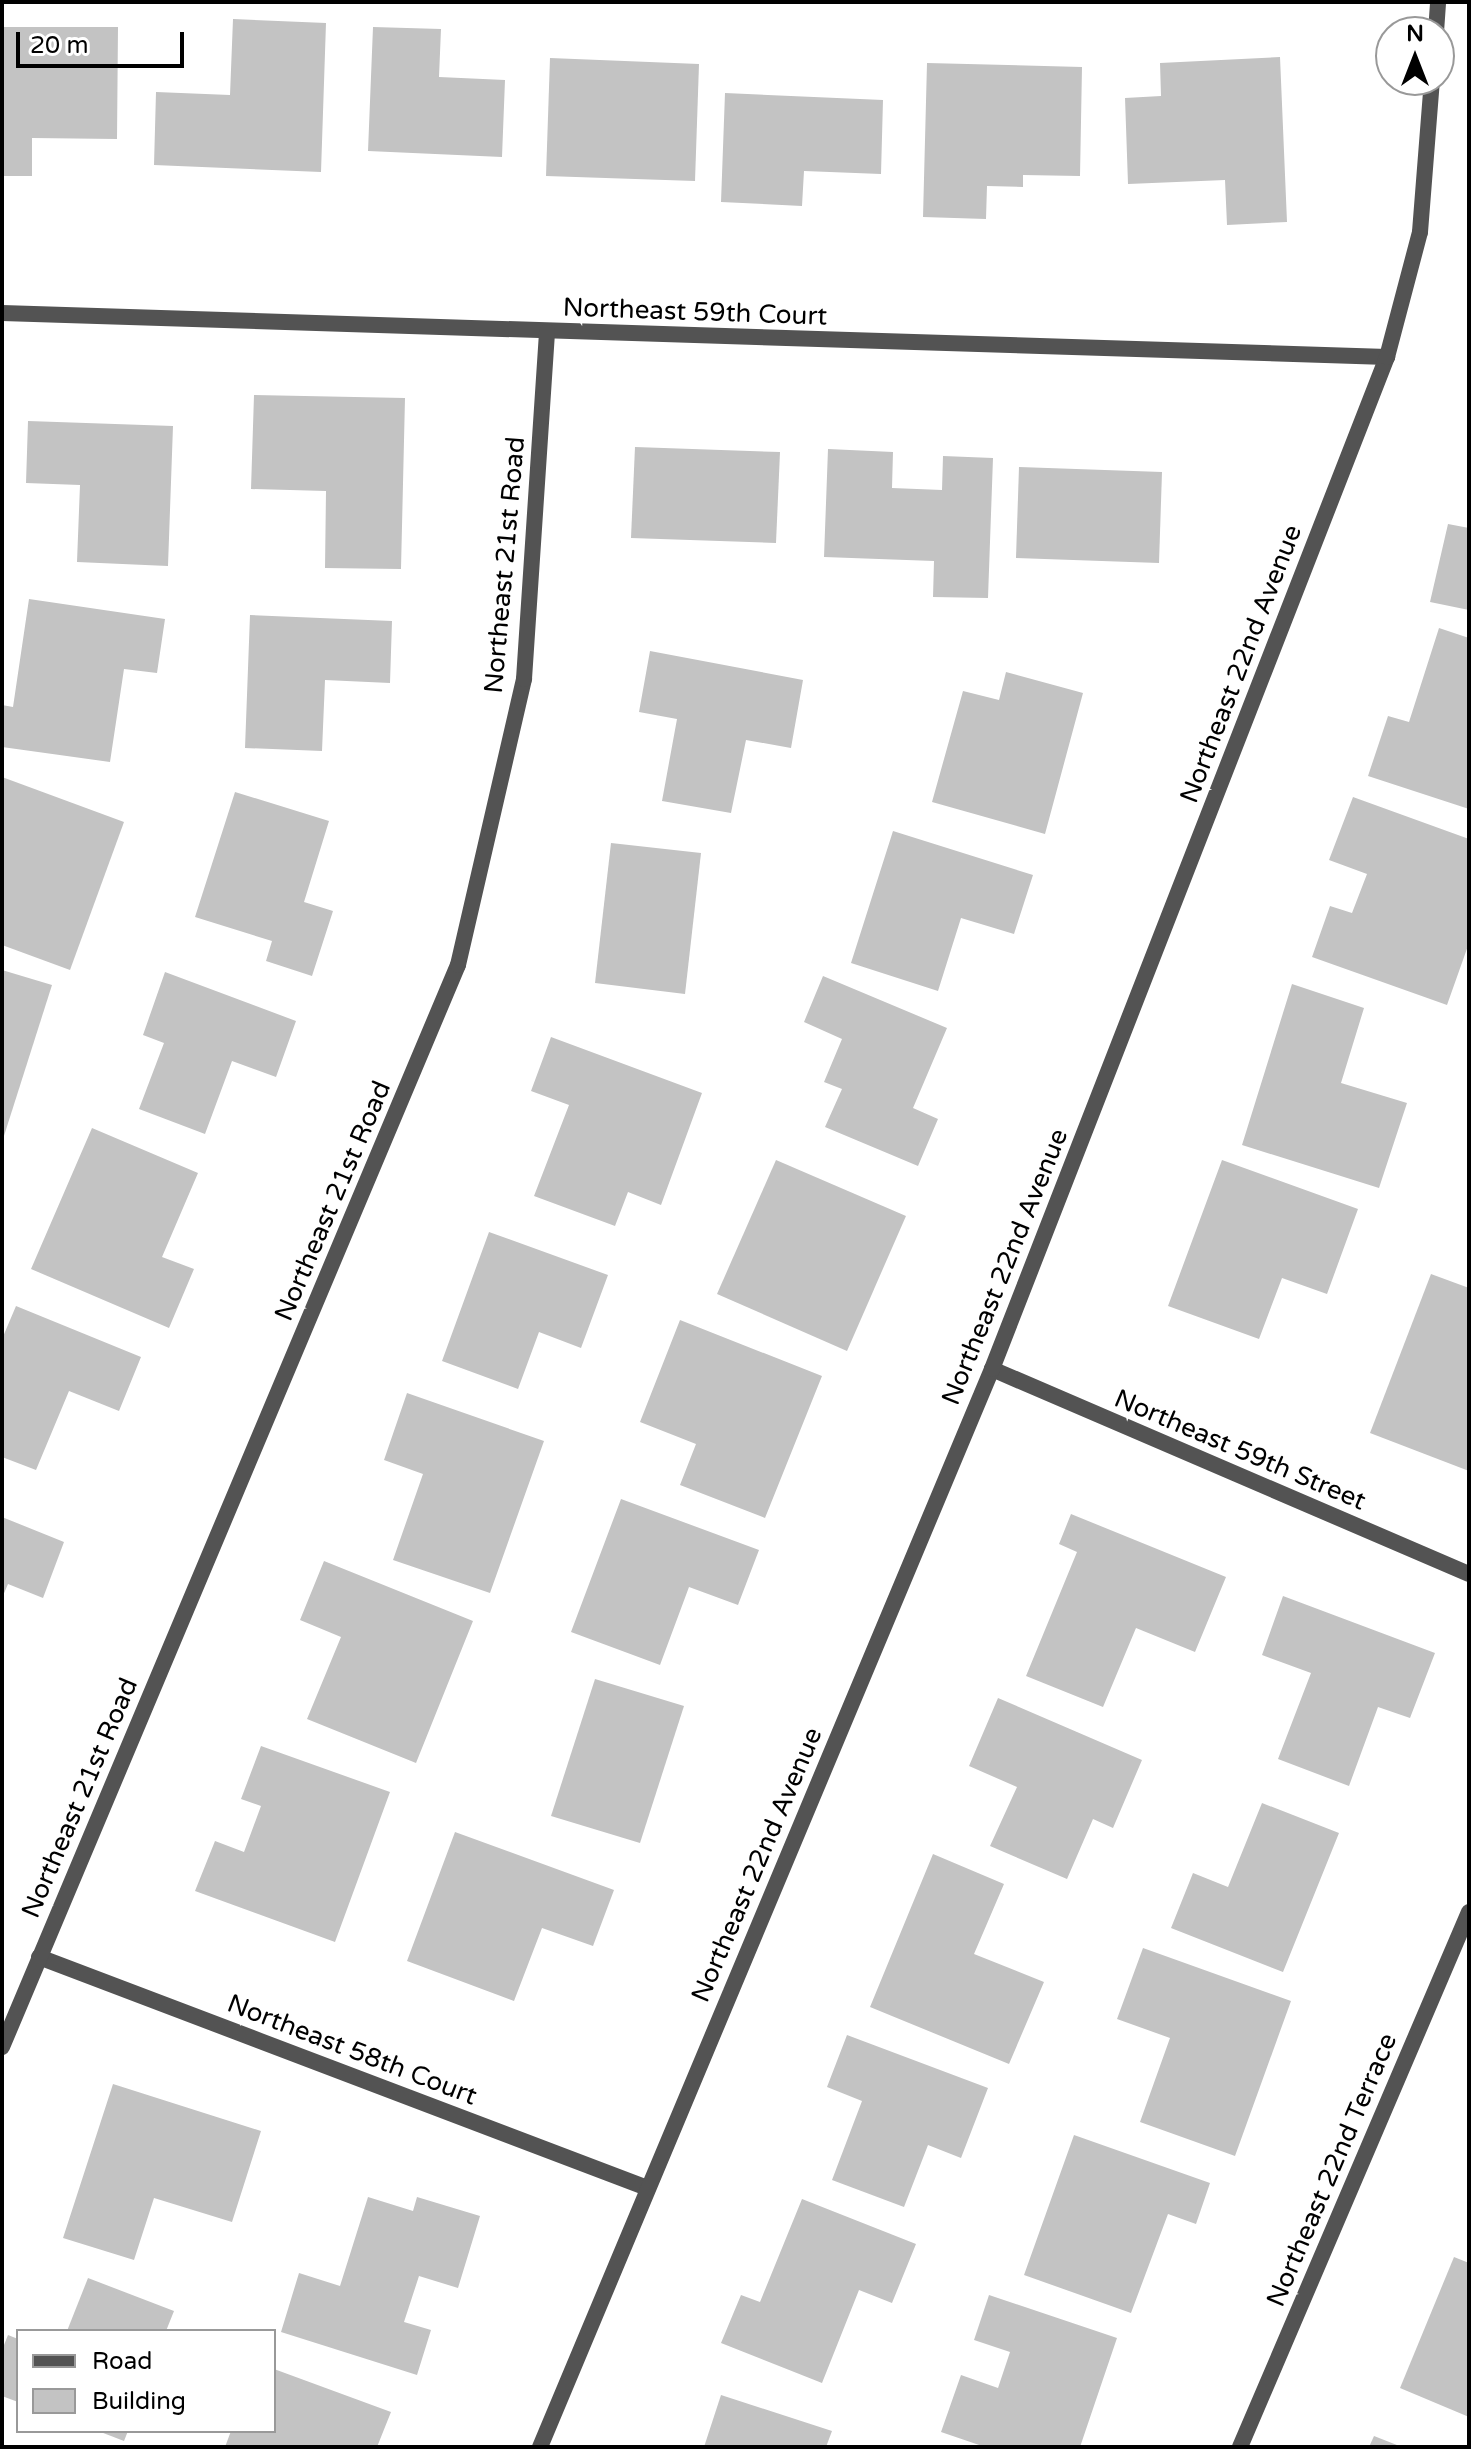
<!DOCTYPE html>
<html>
<head>
<meta charset="utf-8">
<style>
	body { margin:0 }
	#map { position:relative; width:1471px; height:2449px; overflow:hidden; background:#fff; font-family:"Varela Round",sans-serif }
	div>[style] { position:absolute }
	[style*='--x'] { left:calc(var(--x)*1px); top:calc(var(--y)*1px); width:calc(var(--w)*1px); rotate:calc(var(--a)*1deg) }
	.building>* { inset:0; background:#c3c3c3 }
	.street>* { height:16px; margin:-8px; padding:0 8px; transform-origin:8px; border-radius:8px; background:#535353 }
	span { translate:-50% -50%; white-space:nowrap; text-align:center; line-height:1.15; -webkit-text-stroke:8px #fff; paint-order:stroke }
	.street-label { font-size:26px; color:#000 }
	.frame { position:absolute; inset:0; border:4px solid #000; pointer-events:none }
	.legend { position:absolute; left:16px; top:2329px; width:260px; height:104px; box-sizing:border-box; background:#fff; border:2px solid #999; margin:0; padding:10px 14px; list-style:none; font-size:24px; color:#000 }
	.legend li { display:flex; align-items:center; gap:16px; height:40px }
	.legend b { width:40px; border:2px solid #999 }
	.north { position:absolute; left:1375px; top:16px; width:80px; height:80px; box-sizing:border-box; background:#fff; border:2px solid #999; border-radius:50%; rotate:0deg; font-size:22px; font-weight:700; line-height:32px; text-align:center; color:#000 }
	.north::after { content:''; display:block; margin:auto; width:28px; height:36px; background:#000; clip-path:polygon(50% 0,100% 100%,50% 72%,0 100%) }
	.scale { position:absolute; left:16px; top:32px; width:168px; height:36px; box-sizing:border-box; border:4px solid #000; border-top:0; padding-left:10px; font-size:24px; line-height:28px; white-space:nowrap; color:#000; -webkit-text-stroke:6px #fff; paint-order:stroke }
</style>
</head>
<body>
<div id="map">
	<div class="building">
		<div style="clip-path:polygon(233px 19px,326px 23px,321px 172px,154px 165px,156px 92px,230px 95px)"></div>
		<div style="clip-path:polygon(2px 27px,118px 27px,117px 139px,32px 138px,32px 176px,2px 176px)"></div>
		<div style="clip-path:polygon(373px 27px,441px 29px,439px 77px,505px 80px,502px 157px,368px 151px)"></div>
		<div style="clip-path:polygon(1280px 57px,1287px 222px,1227px 225px,1225px 180px,1128px 184px,1125px 98px,1161px 96px,1160px 63px)"></div>
		<div style="clip-path:polygon(550px 58px,699px 64px,695px 181px,546px 176px)"></div>
		<div style="clip-path:polygon(927px 63px,1082px 67px,1080px 176px,1023px 175px,1023px 187px,987px 186px,986px 219px,923px 217px)"></div>
		<div style="clip-path:polygon(725px 93px,883px 100px,881px 174px,804px 171px,802px 206px,721px 202px)"></div>
		<div style="clip-path:polygon(254px 395px,405px 398px,401px 569px,325px 568px,326px 491px,251px 489px)"></div>
		<div style="clip-path:polygon(28px 421px,173px 426px,168px 566px,77px 562px,80px 485px,26px 483px)"></div>
		<div style="clip-path:polygon(635px 447px,780px 452px,776px 543px,631px 538px)"></div>
		<div style="clip-path:polygon(828px 449px,893px 452px,892px 488px,942px 490px,943px 456px,993px 458px,988px 598px,933px 597px,934px 561px,824px 557px)"></div>
		<div style="clip-path:polygon(1019px 467px,1162px 472px,1159px 563px,1016px 558px)"></div>
		<div style="clip-path:polygon(1448px 524px,1469px 528px,1469px 610px,1430px 602px)"></div>
		<div style="clip-path:polygon(29px 599px,165px 619px,157px 673px,124px 669px,110px 762px,2px 747px,2px 705px,13px 707px)"></div>
		<div style="clip-path:polygon(250px 615px,392px 621px,390px 683px,325px 680px,322px 751px,245px 748px)"></div>
		<div style="clip-path:polygon(1439px 628px,1469px 638px,1469px 809px,1368px 776px,1388px 716px,1409px 722px)"></div>
		<div style="clip-path:polygon(650px 651px,803px 680px,791px 748px,746px 740px,731px 813px,662px 801px,677px 719px,639px 712px)"></div>
		<div style="clip-path:polygon(1006px 672px,1083px 693px,1045px 834px,932px 802px,963px 691px,999px 700px)"></div>
		<div style="clip-path:polygon(2px 777px,124px 822px,70px 970px,2px 945px)"></div>
		<div style="clip-path:polygon(235px 792px,329px 821px,304px 902px,333px 911px,312px 976px,266px 961px,272px 941px,195px 917px)"></div>
		<div style="clip-path:polygon(1353px 797px,1469px 839px,1469px 943px,1447px 1005px,1312px 957px,1330px 906px,1352px 913px,1367px 874px,1329px 860px)"></div>
		<div style="clip-path:polygon(893px 831px,1033px 875px,1014px 934px,961px 918px,938px 991px,851px 963px)"></div>
		<div style="clip-path:polygon(611px 843px,701px 853px,685px 994px,595px 983px)"></div>
		<div style="clip-path:polygon(2px 970px,52px 985px,3px 1139px,2px 1139px)"></div>
		<div style="clip-path:polygon(165px 972px,296px 1021px,276px 1077px,232px 1061px,205px 1134px,139px 1109px,164px 1043px,143px 1035px)"></div>
		<div style="clip-path:polygon(823px 976px,947px 1028px,913px 1108px,938px 1119px,918px 1166px,825px 1127px,842px 1089px,824px 1082px,842px 1039px,804px 1022px)"></div>
		<div style="clip-path:polygon(1292px 984px,1364px 1008px,1341px 1083px,1407px 1103px,1379px 1188px,1242px 1145px)"></div>
		<div style="clip-path:polygon(551px 1037px,702px 1093px,661px 1205px,628px 1192px,615px 1226px,534px 1196px,569px 1105px,531px 1091px)"></div>
		<div style="clip-path:polygon(92px 1128px,198px 1173px,162px 1257px,194px 1269px,169px 1328px,31px 1269px)"></div>
		<div style="clip-path:polygon(776px 1160px,906px 1216px,847px 1351px,717px 1294px)"></div>
		<div style="clip-path:polygon(1222px 1160px,1358px 1209px,1327px 1294px,1282px 1278px,1259px 1339px,1168px 1306px)"></div>
		<div style="clip-path:polygon(489px 1232px,608px 1275px,581px 1348px,539px 1332px,518px 1389px,442px 1361px)"></div>
		<div style="clip-path:polygon(1431px 1274px,1469px 1288px,1469px 1471px,1370px 1433px)"></div>
		<div style="clip-path:polygon(16px 1306px,141px 1357px,119px 1411px,69px 1391px,36px 1470px,2px 1457px,2px 1339px)"></div>
		<div style="clip-path:polygon(680px 1320px,822px 1376px,765px 1518px,680px 1485px,696px 1444px,640px 1422px)"></div>
		<div style="clip-path:polygon(407px 1393px,544px 1441px,490px 1593px,393px 1560px,423px 1474px,384px 1460px)"></div>
		<div style="clip-path:polygon(621px 1499px,759px 1550px,738px 1605px,689px 1587px,660px 1665px,571px 1632px)"></div>
		<div style="clip-path:polygon(1071px 1514px,1226px 1577px,1195px 1652px,1136px 1628px,1103px 1707px,1026px 1676px,1077px 1552px,1059px 1544px)"></div>
		<div style="clip-path:polygon(2px 1517px,64px 1542px,43px 1598px,8px 1584px,2px 1598px)"></div>
		<div style="clip-path:polygon(324px 1561px,473px 1621px,416px 1763px,307px 1719px,341px 1637px,300px 1620px)"></div>
		<div style="clip-path:polygon(1283px 1596px,1435px 1653px,1410px 1718px,1378px 1707px,1349px 1786px,1278px 1759px,1311px 1673px,1262px 1655px)"></div>
		<div style="clip-path:polygon(595px 1679px,684px 1706px,640px 1843px,551px 1816px)"></div>
		<div style="clip-path:polygon(998px 1698px,1142px 1760px,1113px 1828px,1093px 1819px,1067px 1879px,990px 1846px,1017px 1787px,969px 1766px)"></div>
		<div style="clip-path:polygon(261px 1746px,390px 1792px,335px 1942px,195px 1891px,215px 1841px,244px 1852px,261px 1806px,241px 1799px)"></div>
		<div style="clip-path:polygon(1262px 1803px,1339px 1833px,1283px 1972px,1171px 1928px,1193px 1873px,1228px 1887px)"></div>
		<div style="clip-path:polygon(455px 1832px,614px 1890px,593px 1946px,542px 1928px,514px 2001px,407px 1961px)"></div>
		<div style="clip-path:polygon(933px 1854px,1004px 1884px,974px 1954px,1044px 1982px,1009px 2064px,870px 2007px)"></div>
		<div style="clip-path:polygon(1143px 1948px,1291px 2001px,1235px 2156px,1140px 2122px,1170px 2038px,1117px 2019px)"></div>
		<div style="clip-path:polygon(847px 2035px,988px 2088px,961px 2158px,928px 2145px,904px 2207px,832px 2180px,862px 2101px,827px 2087px)"></div>
		<div style="clip-path:polygon(113px 2084px,261px 2131px,232px 2222px,154px 2198px,134px 2260px,63px 2238px)"></div>
		<div style="clip-path:polygon(1074px 2135px,1210px 2183px,1196px 2224px,1168px 2214px,1131px 2313px,1024px 2275px)"></div>
		<div style="clip-path:polygon(368px 2197px,413px 2211px,417px 2197px,480px 2216px,458px 2288px,419px 2276px,404px 2322px,431px 2330px,417px 2375px,281px 2332px,299px 2273px,340px 2286px)"></div>
		<div style="clip-path:polygon(802px 2199px,916px 2244px,892px 2303px,859px 2290px,822px 2383px,721px 2343px,741px 2295px,760px 2302px)"></div>
		<div style="clip-path:polygon(1454px 2257px,1469px 2263px,1469px 2417px,1400px 2388px)"></div>
		<div style="clip-path:polygon(88px 2278px,174px 2311px,166px 2331px,67px 2331px)"></div>
		<div style="clip-path:polygon(989px 2295px,1117px 2338px,1080px 2447px,985px 2447px,941px 2432px,961px 2375px,998px 2388px,1010px 2352px,974px 2340px)"></div>
		<div style="clip-path:polygon(8px 2335px,18px 2339px,18px 2402px,2px 2396px,2px 2350px)"></div>
		<div style="clip-path:polygon(274px 2369px,391px 2412px,377px 2447px,225px 2447px,231px 2431px,274px 2431px)"></div>
		<div style="clip-path:polygon(721px 2395px,832px 2431px,826px 2447px,704px 2447px)"></div>
		<div style="clip-path:polygon(98px 2431px,128px 2431px,124px 2441px)"></div>
		<div style="clip-path:polygon(1374px 2436px,1402px 2447px,1369px 2447px)"></div>
	</div>
	<div class="street">
		<div style="--x:1436;--y:32;--w:30;--a:-86"></div>
		<div style="--x:2;--y:313;--w:1386;--a:1.82"></div>
		<div style="--x:992;--y:1369;--w:519;--a:23.26"></div>
		<div style="--x:39;--y:1957;--w:650;--a:20.8"></div>
		<div style="--x:2;--y:2047;--w:1174;--a:-67.15"></div>
		<div style="--x:458;--y:965;--w:294;--a:-77"></div>
		<div style="--x:524;--y:679;--w:348;--a:-86.2"></div>
		<div style="--x:540;--y:2447;--w:1169;--a:-67.25"></div>
		<div style="--x:992;--y:1369;--w:1086;--a:-68.68"></div>
		<div style="--x:1387;--y:357;--w:129;--a:-75.2"></div>
		<div style="--x:1420;--y:232;--w:152;--a:-85.5"></div>
		<div style="--x:1240;--y:2447;--w:582;--a:-66.83"></div>
	</div>
	<div class="street-label">
		<span style="left:695px;top:312px;rotate:2deg">Northeast 59th Court</span>
		<span style="left:505px;top:565px;rotate:-85deg">Northeast 21st Road</span>
		<span style="left:1241px;top:664px;rotate:-69deg">Northeast 22nd Avenue</span>
		<span style="left:333px;top:1201px;rotate:-67deg">Northeast 21st Road</span>
		<span style="left:1005px;top:1267px;rotate:-68deg">Northeast 22nd Avenue</span>
		<span style="left:1240px;top:1450px;rotate:23deg">Northeast 59th Street</span>
		<span style="left:80px;top:1798px;rotate:-67deg">Northeast 21st Road</span>
		<span style="left:757px;top:1865px;rotate:-67deg">Northeast 22nd Avenue</span>
		<span style="left:352px;top:2050px;rotate:21deg">Northeast 58th Court</span>
		<span style="left:1332px;top:2170px;rotate:-67deg">Northeast 22nd Terrace</span>
	</div>
	<div class="frame"></div>
	<ul class="legend">
	<li><b style="height:10px;background:#535353"></b>Road</li>
	<li><b style="height:22px;background:#c3c3c3"></b>Building</li>
	</ul>
	<div class="north">N</div>
	<div class="scale">20 m</div>
</div>
</body>
</html>
